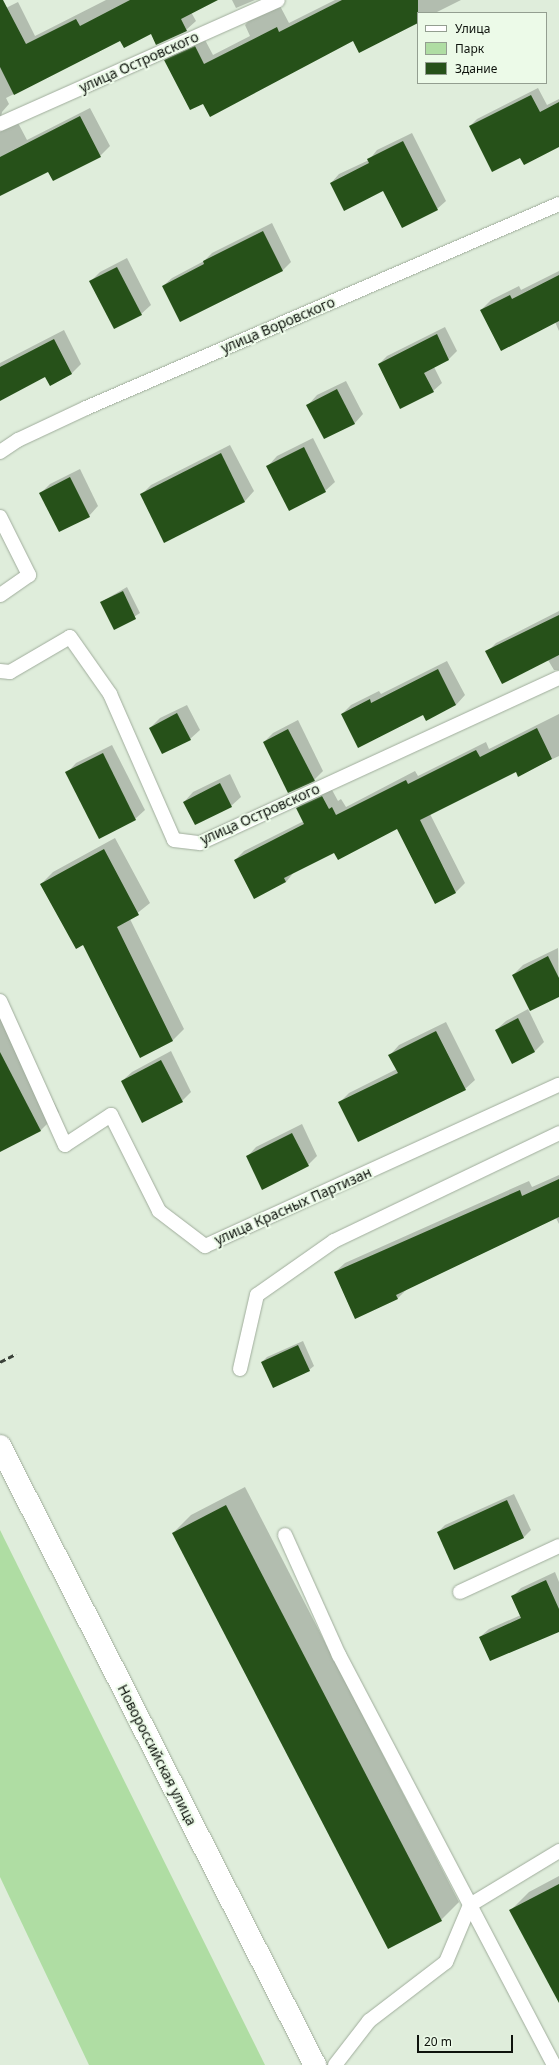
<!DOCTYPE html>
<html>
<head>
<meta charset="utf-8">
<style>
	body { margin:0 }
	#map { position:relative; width:559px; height:2065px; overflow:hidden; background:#dfeddb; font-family:"Noto Sans",sans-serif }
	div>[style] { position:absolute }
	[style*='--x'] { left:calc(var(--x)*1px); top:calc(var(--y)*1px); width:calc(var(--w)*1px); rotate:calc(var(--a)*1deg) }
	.green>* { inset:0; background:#afdda3 }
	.shadow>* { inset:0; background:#0003 }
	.building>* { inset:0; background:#265119 }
	.roads { filter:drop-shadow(0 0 1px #a0ad9c) drop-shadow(0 0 1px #a0ad9c) }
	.service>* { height:14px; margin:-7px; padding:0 7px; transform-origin:7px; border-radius:7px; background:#fff }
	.primary>* { height:22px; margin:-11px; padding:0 11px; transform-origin:11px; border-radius:11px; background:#fff }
	.rail>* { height:3px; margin-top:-1.5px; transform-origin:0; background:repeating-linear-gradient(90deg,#3b423a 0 6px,transparent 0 9px) }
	span { translate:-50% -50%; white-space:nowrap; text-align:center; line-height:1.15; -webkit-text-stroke:4px #ecfae8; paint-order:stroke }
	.street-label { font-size:14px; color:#0e130d }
	.legend { position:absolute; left:417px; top:12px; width:130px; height:72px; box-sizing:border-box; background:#ecfae8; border:1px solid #939e90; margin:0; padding:5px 7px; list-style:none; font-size:12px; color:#0e130d }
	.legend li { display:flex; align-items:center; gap:8px; height:20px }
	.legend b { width:20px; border:1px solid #939e90 }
	.scale { position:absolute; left:417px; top:2035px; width:96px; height:18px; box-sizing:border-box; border:2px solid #0e130d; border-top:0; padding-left:5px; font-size:12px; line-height:14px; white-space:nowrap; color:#0e130d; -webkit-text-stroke:3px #ecfae8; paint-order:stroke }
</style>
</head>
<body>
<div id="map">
	<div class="green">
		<div style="clip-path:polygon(0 1530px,265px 2065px,89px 2065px,0 1877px)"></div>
	</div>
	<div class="shadow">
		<div style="clip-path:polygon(106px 0,216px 0,191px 12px,196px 21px,186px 30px,151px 33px,121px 40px,6px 98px,9px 104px,2px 112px,1px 118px,17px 121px,27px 140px,90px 108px,110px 146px,100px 156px,53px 180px,48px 170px,0 191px,0 11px,18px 2px,35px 36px)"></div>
		<div style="clip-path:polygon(232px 0,255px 0,236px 8px)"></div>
		<div style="clip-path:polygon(335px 0,461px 0,435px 13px,418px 13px,418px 22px,353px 39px,204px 102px,165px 60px,175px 51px,204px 38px,213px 55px,250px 36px,245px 25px,254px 15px,279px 4px,289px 23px)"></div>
		<div style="clip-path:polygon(538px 88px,547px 105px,559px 99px,559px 146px,521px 156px,470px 126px,477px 119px)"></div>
		<div style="clip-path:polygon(412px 133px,446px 201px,437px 209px,384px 189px,331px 183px,339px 174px,369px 160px,377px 150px)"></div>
		<div style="clip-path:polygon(272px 223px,291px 262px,283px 270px,163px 286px,172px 278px,204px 261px,212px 253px)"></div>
		<div style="clip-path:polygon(127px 258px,151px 305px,141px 314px,91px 281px,100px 272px)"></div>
		<div style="clip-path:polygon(559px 271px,559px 331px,555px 322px,481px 310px,491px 300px,519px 286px,521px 290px)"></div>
		<div style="clip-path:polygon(445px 327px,457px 351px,449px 359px,434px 367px,442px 383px,433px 391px,379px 364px,387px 356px)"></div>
		<div style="clip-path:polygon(64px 330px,81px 364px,71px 374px,46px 376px,0 399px,0 363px)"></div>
		<div style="clip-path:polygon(346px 381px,363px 414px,354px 424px,308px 405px,317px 395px)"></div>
		<div style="clip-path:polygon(313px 438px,335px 482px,325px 491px,268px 466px,277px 456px)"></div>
		<div style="clip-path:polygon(230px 445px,254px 491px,245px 501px,165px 541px,141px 495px,151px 485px)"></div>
		<div style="clip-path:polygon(80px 469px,98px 506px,89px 516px,40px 494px,50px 484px)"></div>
		<div style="clip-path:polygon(127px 587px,140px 613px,115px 629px,101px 602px)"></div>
		<div style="clip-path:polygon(559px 611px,559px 670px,554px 670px,548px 660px,487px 652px,496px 643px)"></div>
		<div style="clip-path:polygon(447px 661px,465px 695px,456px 705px,424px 714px,342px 714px,351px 705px,379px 691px,381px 694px)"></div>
		<div style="clip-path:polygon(187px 705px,200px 730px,190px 739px,150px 728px,160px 718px)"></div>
		<div style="clip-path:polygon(559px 714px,559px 756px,518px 775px,516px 771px,430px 814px,465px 883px,456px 892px,436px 902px,398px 828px,334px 852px,294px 872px,286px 882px,235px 860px,244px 851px,304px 821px,297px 808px,306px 799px,331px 788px,338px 801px,341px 799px,346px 807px,415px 771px,418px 776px,486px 742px,489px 749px)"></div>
		<div style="clip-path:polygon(298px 720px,323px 771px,314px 780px,264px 742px,273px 733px)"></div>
		<div style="clip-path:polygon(112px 745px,145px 810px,135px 819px,67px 773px,76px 763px)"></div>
		<div style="clip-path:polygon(230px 774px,241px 797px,231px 806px,184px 802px,193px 792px)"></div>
		<div style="clip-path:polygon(115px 838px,150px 903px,130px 919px,184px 1029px,173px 1040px,140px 1056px,84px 944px,41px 884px,53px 872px)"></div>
		<div style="clip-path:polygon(558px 948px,559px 996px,513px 975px,523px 965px)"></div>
		<div style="clip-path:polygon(0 999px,59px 1112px,41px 1130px,0 1151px)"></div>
		<div style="clip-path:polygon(528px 1009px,544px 1042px,535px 1051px,512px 1062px,496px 1030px,506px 1021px)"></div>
		<div style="clip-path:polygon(446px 1022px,475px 1080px,465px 1089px,340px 1102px,349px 1093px,397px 1069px,390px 1055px,399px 1045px)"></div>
		<div style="clip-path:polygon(171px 1051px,191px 1092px,182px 1101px,122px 1081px,132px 1072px)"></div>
		<div style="clip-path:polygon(302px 1124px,317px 1156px,308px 1165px,247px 1157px,256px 1147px)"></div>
		<div style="clip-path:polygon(559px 1175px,559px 1224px,556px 1218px,407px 1289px,397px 1299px,335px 1272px,345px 1263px,529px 1181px,532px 1187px)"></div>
		<div style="clip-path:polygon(303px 1341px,314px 1366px,309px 1370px,262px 1362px,267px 1357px)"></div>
		<div style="clip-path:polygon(245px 1487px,459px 1902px,441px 1920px,173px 1533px,191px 1515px)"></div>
		<div style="clip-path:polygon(514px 1494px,531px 1530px,524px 1537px,455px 1568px,438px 1532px,445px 1525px)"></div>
		<div style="clip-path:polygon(555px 1572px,559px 1582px,559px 1630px,480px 1637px,489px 1629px,521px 1615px,512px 1597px,521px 1588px)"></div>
		<div style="clip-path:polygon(559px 1876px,559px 2001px,511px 1910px,529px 1892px)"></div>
	</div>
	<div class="building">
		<div style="clip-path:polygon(0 0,3px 0,26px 44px,76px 19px,80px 26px,130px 0,218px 0,181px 19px,187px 31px,156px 45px,151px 34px,124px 48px,120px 41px,14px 95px,0 67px)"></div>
		<div style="clip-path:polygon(342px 0,418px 0,418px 23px,359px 53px,353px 41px,210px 117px,203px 104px,190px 110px,164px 60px,195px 46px,204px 64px,277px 27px,279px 32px)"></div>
		<div style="clip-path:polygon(531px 95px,540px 112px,559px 102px,559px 147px,524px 165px,520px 158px,492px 172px,469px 126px)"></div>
		<div style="clip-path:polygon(80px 116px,101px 157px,53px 181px,48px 172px,0 196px,0 157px)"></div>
		<div style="clip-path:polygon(403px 141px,438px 210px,402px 228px,383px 191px,344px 211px,330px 183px,369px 163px,367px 159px)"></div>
		<div style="clip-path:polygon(263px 231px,283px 271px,180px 322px,162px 286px,204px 264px,203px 261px)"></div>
		<div style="clip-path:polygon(117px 267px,142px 315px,114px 329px,89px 281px)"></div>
		<div style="clip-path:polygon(559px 275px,559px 321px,501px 351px,480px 310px,510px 295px,512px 299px)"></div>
		<div style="clip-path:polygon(437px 334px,449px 360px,424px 373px,434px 392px,400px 409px,378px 364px)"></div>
		<div style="clip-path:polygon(54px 339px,72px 374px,50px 386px,45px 377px,0 401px,0 367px)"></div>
		<div style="clip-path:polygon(337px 389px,355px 424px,324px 439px,306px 405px)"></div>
		<div style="clip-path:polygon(304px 447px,326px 492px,289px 511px,266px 466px)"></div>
		<div style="clip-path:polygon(221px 453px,245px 502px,164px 543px,140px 494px)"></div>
		<div style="clip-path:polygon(70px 477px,90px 517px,59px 532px,39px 493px)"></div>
		<div style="clip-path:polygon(123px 591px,136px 619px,114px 630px,100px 602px)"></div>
		<div style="clip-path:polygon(559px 615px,559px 655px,502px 684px,485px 651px)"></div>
		<div style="clip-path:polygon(438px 669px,456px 705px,426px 721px,423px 715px,358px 748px,341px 714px,370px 699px,371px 703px)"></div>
		<div style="clip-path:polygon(177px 713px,191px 740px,162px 754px,149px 728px)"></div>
		<div style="clip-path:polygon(537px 728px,552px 759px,518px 777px,516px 772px,420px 820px,456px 893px,435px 904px,397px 829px,338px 860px,334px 853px,284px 878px,286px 882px,254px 899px,234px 860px,304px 824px,296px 808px,322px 796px,329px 809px,332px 807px,336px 815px,406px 780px,408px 784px,476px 750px,480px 757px)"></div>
		<div style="clip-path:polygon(288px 729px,315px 781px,288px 793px,263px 742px)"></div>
		<div style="clip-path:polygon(103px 753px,136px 820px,99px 839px,65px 772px)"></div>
		<div style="clip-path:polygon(220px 783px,232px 807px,195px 825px,183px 802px)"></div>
		<div style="clip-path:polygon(104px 849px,139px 915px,117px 927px,173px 1041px,140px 1058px,83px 945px,76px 949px,40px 884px)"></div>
		<div style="clip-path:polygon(548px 956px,559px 978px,559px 997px,530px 1011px,512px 975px)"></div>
		<div style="clip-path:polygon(518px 1018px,535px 1052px,512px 1064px,495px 1030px)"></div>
		<div style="clip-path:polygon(436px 1031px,466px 1090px,358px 1142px,338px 1102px,398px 1073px,388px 1055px)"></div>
		<div style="clip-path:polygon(0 1052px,41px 1131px,0 1152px)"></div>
		<div style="clip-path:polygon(161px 1060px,183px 1102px,142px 1123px,121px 1081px)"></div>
		<div style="clip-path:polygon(292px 1133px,309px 1166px,262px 1190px,246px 1156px)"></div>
		<div style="clip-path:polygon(559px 1179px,559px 1217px,396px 1295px,398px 1299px,355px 1319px,334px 1272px,520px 1190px,522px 1196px)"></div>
		<div style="clip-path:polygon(298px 1345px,310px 1371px,273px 1388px,261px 1362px)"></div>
		<div style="clip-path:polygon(507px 1500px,524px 1538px,454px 1570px,437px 1532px)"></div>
		<div style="clip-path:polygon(226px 1505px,442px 1921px,388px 1949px,172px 1533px)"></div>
		<div style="clip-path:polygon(546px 1580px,559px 1609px,559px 1632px,490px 1661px,479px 1637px,521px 1618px,511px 1596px)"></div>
		<div style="clip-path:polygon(559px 1884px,559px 2003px,509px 1910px)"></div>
	</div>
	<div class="roads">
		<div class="service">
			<div style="--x:0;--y:124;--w:304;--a:-24"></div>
			<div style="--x:0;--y:452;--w:22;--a:-34"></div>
			<div style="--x:18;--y:440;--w:75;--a:-25.2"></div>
			<div style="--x:86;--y:408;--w:515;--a:-23.33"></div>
			<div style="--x:0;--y:517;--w:65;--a:63.4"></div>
			<div style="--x:29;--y:575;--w:35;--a:145"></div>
			<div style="--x:0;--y:671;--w:10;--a:6"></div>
			<div style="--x:10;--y:672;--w:69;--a:-30.3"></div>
			<div style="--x:70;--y:637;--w:70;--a:54.9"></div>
			<div style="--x:110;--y:694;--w:159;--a:66.3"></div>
			<div style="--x:174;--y:840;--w:26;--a:7"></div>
			<div style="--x:200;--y:843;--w:395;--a:-24.7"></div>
			<div style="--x:0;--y:1001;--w:158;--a:65.7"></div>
			<div style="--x:65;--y:1145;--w:55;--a:-33.1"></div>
			<div style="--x:111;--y:1115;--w:107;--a:63.4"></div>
			<div style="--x:159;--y:1211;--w:58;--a:37.3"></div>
			<div style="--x:205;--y:1246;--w:389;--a:-24.5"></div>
			<div style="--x:240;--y:1369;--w:76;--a:-77.1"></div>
			<div style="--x:257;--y:1295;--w:94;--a:-35"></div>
			<div style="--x:334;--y:1241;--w:250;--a:-25.6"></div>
			<div style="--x:285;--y:1535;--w:132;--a:65.8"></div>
			<div style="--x:339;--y:1655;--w:282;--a:62.3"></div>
			<div style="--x:470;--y:1905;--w:104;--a:-31.2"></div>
			<div style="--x:460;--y:1592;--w:109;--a:-24.9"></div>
			<div style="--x:470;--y:1905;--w:181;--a:62.3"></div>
			<div style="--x:335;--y:2065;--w:56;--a:-52.3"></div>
			<div style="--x:369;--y:2021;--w:97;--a:-37.5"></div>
			<div style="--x:446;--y:1962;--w:62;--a:-67.2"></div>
		</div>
		<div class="primary">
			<div style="--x:0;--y:1446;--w:695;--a:63.03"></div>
		</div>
	</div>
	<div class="rail">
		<div style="--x:0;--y:1362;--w:18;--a:-27"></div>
	</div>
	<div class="street-label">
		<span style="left:139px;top:62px;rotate:-24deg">улица Островского</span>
		<span style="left:278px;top:325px;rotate:-23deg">улица Воровского</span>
		<span style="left:260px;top:814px;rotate:-24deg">улица Островского</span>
		<span style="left:293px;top:1206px;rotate:-24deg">улица Красных Партизан</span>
		<span style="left:157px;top:1755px;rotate:63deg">Новороссийская улица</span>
	</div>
	<ul class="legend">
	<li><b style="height:5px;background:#fff"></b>Улица</li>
	<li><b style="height:11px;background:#afdda3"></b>Парк</li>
	<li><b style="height:11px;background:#265119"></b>Здание</li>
	</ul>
	<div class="scale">20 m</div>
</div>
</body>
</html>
